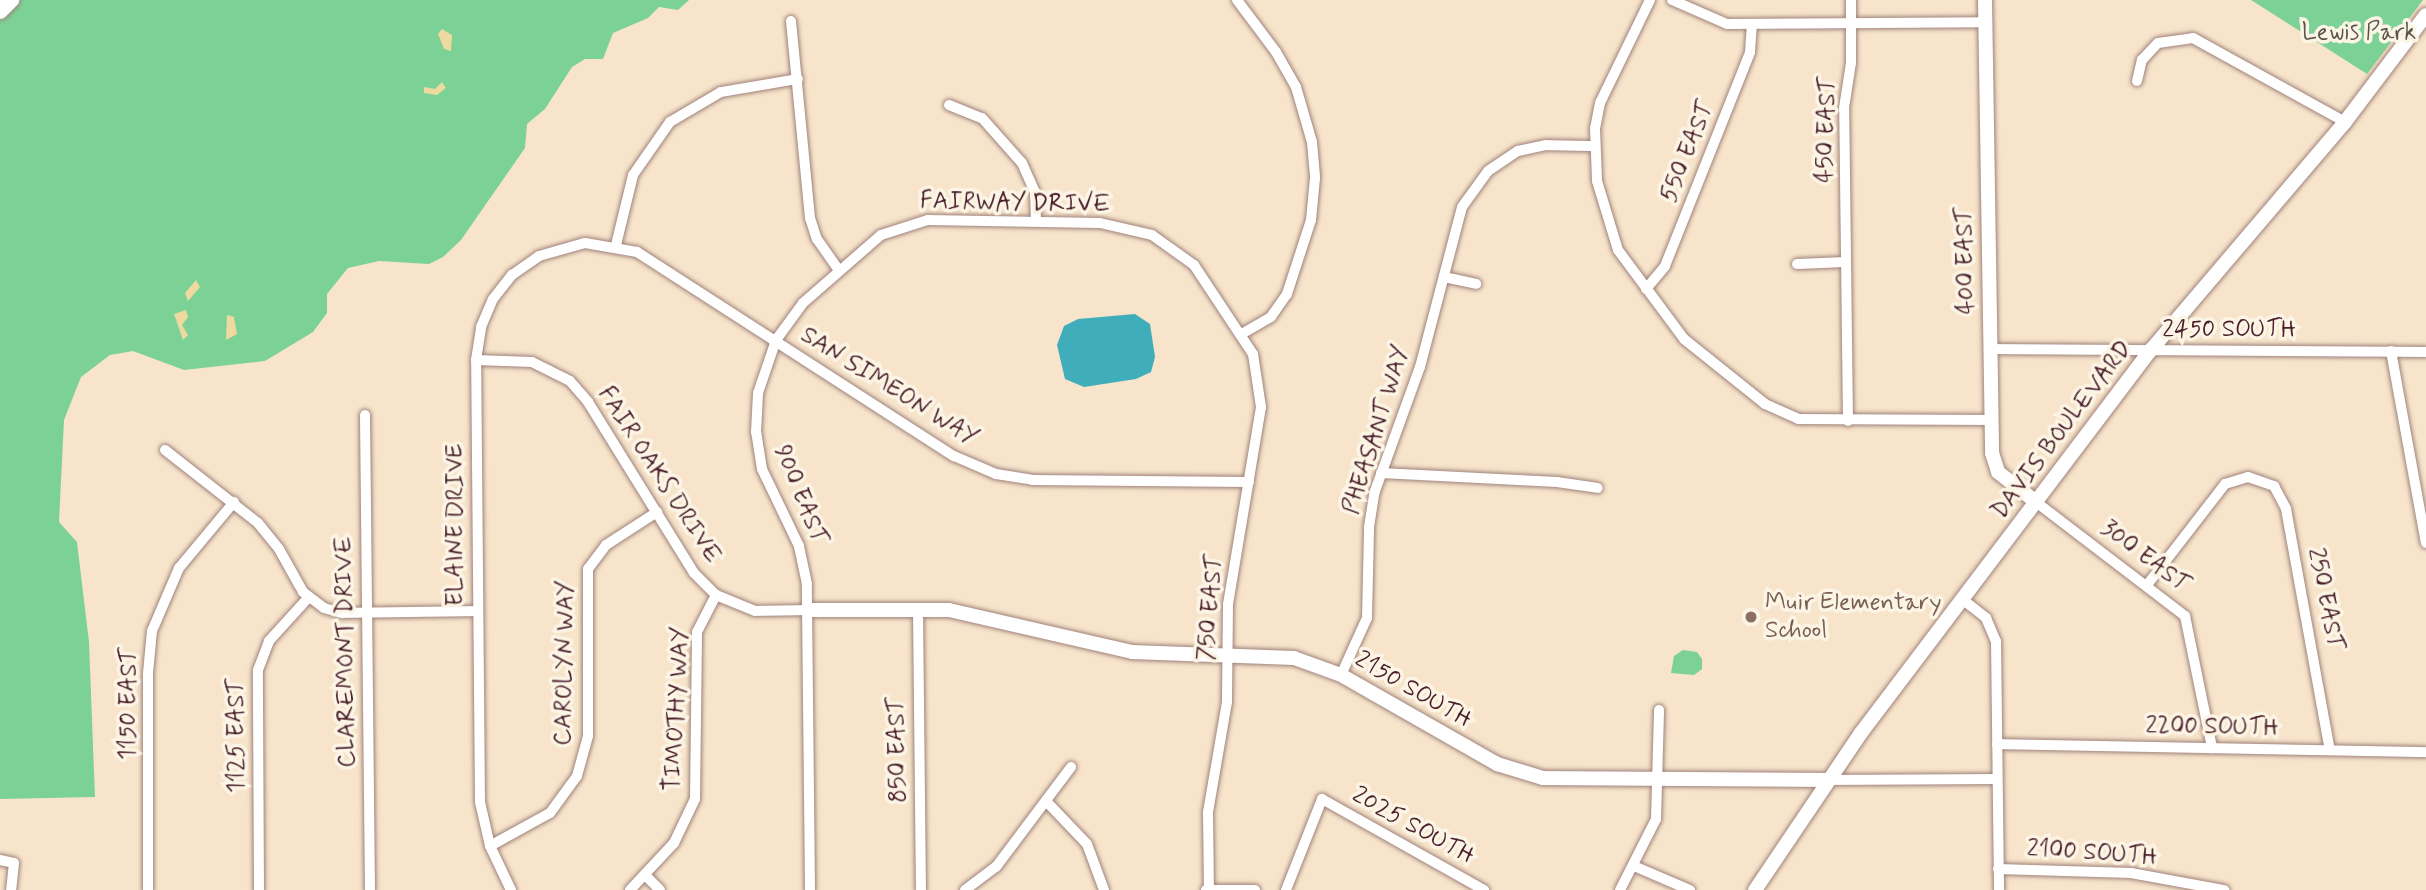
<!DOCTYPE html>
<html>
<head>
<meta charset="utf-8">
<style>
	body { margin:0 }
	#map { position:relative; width:2426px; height:890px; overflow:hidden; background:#f7e4cb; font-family:Mynerve,sans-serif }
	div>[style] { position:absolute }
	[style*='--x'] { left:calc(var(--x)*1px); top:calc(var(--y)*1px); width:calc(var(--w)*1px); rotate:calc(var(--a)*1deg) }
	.green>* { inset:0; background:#7cd296 }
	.sand>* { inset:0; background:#eeda9e }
	.water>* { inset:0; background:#3faeba }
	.roads { filter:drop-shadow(0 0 2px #a0827b) drop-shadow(0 0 2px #a0827b) }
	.minor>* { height:10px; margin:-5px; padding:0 5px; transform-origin:5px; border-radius:5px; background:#fff }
	.tertiary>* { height:14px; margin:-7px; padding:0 7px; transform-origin:7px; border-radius:7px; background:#fff }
	.secondary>* { height:16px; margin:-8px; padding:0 8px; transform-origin:8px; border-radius:8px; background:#fff }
	.dots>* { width:19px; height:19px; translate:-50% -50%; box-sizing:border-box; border:4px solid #fcf5e5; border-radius:50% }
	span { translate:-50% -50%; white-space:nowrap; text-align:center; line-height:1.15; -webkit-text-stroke:7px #fcf5e5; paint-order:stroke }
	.park-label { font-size:24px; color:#59554b }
	.street-label { font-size:24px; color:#4a1f2b }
	.education-label { font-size:24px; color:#785e54 }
	.left { translate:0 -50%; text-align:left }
</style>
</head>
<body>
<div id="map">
	<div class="green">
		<div style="clip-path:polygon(0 0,689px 0,678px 10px,659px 7px,648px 18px,613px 33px,603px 59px,585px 59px,572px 67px,545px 109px,527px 124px,525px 148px,461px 240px,443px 257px,429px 264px,379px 261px,348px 268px,327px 294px,327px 313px,313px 332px,265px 361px,184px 370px,133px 351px,110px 355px,81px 377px,64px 420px,59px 522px,77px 542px,89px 642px,95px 797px,0 799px)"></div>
		<div style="clip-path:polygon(2251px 0,2423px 0,2367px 74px)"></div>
		<div style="clip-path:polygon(1683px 650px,1697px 652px,1702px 659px,1702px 669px,1694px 675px,1671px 673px,1674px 656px)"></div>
	</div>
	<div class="sand">
		<div style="clip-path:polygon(442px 29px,452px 35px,451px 51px,444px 49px,438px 34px)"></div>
		<div style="clip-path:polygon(442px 82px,446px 88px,437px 95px,424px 93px,424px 87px,435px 89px)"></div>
		<div style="clip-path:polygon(196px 280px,200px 287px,188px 301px,185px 293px)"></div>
		<div style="clip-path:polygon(186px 310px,188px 317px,182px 325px,188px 335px,183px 340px,174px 314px)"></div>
		<div style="clip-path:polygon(227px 315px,234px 317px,237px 334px,226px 340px)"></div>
	</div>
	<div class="water">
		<div style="clip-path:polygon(1135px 314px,1150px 324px,1155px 357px,1151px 372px,1136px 379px,1084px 387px,1065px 379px,1057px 345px,1064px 326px,1078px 319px)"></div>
	</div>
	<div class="roads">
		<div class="minor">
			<div style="--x:1237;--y:0;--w:65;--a:53.1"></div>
			<div style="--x:1276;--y:52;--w:40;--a:60.3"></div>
			<div style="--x:1296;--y:87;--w:57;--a:73.8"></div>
			<div style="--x:1312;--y:142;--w:36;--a:85"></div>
			<div style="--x:1315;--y:178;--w:42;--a:95.4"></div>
			<div style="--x:1311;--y:220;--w:78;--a:108"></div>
			<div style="--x:1287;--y:294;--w:28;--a:125"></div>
			<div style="--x:1271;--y:317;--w:34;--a:150"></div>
			<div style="--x:1650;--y:0;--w:114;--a:115.9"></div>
			<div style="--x:1600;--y:103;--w:25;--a:101"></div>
			<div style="--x:1595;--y:128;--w:53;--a:87.8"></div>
			<div style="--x:1597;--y:181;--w:72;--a:73.1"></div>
			<div style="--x:1618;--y:250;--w:111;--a:53.4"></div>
			<div style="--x:1684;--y:339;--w:104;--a:38.7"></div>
			<div style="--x:1765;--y:404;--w:36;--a:24"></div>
			<div style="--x:1798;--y:419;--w:192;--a:0.3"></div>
			<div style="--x:1672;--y:0;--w:60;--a:23.6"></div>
			<div style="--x:1727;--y:24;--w:259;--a:-0.4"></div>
			<div style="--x:791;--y:21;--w:198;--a:84.5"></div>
			<div style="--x:810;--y:218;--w:22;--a:72"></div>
			<div style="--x:817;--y:239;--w:38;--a:55"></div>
			<div style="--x:2137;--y:81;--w:22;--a:-77"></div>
			<div style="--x:2142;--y:60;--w:23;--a:-47"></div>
			<div style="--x:2158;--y:43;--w:35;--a:-8"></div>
			<div style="--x:2193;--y:38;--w:174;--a:28.9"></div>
			<div style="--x:949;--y:105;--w:35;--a:22"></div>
			<div style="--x:982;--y:118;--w:60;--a:48.4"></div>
			<div style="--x:1022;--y:163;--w:32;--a:66"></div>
			<div style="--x:1035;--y:192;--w:29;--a:88"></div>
			<div style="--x:616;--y:245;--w:72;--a:-76.3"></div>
			<div style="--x:633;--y:175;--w:65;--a:-55.1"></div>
			<div style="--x:670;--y:122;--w:59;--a:-30.5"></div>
			<div style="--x:721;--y:92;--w:78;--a:-9.6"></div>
			<div style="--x:1797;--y:264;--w:49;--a:-2.3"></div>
			<div style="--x:1444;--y:277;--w:33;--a:12"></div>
			<div style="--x:1646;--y:289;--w:30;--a:-50"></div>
			<div style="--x:1665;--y:266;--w:230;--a:-68.3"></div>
			<div style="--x:1750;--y:52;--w:28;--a:-86"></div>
			<div style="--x:1989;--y:349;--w:437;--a:0.4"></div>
			<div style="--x:2391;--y:351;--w:195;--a:79.7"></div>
			<div style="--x:476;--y:360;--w:56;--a:2"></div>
			<div style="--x:532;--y:362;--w:42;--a:26.6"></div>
			<div style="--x:570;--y:381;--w:28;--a:49"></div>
			<div style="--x:588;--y:402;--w:201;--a:58.2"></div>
			<div style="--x:694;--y:573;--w:31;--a:45"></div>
			<div style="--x:716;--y:595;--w:42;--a:22.3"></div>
			<div style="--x:755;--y:611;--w:52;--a:-1.1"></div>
			<div style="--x:365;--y:415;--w:475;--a:89.4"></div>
			<div style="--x:1848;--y:421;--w:313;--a:-90.7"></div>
			<div style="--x:1844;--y:108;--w:46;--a:-81.2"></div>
			<div style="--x:1851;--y:63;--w:63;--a:-90"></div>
			<div style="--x:165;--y:450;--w:118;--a:38.1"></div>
			<div style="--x:258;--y:523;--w:33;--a:51"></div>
			<div style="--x:279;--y:549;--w:49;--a:60.8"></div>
			<div style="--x:303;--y:592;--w:26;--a:37"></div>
			<div style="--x:324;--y:608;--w:19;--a:16"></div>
			<div style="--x:342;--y:613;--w:136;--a:-0.8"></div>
			<div style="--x:1381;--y:473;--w:176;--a:2.9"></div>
			<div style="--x:1557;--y:482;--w:41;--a:8.3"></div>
			<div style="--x:2036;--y:502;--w:188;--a:37.4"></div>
			<div style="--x:2185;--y:616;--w:135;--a:78.4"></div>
			<div style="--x:2147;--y:585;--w:128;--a:-52.3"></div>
			<div style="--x:2225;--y:484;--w:24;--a:-17"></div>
			<div style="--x:2248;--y:477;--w:28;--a:19"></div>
			<div style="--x:2274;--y:486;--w:26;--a:62"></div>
			<div style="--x:2286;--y:509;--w:245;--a:79.7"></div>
			<div style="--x:1962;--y:599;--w:31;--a:38"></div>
			<div style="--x:1986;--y:618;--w:25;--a:67"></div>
			<div style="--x:1996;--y:641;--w:249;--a:89.3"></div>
			<div style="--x:918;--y:609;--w:281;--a:89.4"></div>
			<div style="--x:1341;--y:675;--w:63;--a:-65.5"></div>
			<div style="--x:1367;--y:618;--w:91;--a:-88.7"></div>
			<div style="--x:1369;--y:527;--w:36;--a:-81"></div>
			<div style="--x:1375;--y:491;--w:132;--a:-70.1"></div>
			<div style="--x:1420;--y:367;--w:165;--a:-75.3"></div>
			<div style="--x:1462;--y:207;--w:44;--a:-54.2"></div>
			<div style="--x:1488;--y:171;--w:36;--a:-34"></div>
			<div style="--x:1518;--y:151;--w:29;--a:-12"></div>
			<div style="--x:1546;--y:145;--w:49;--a:1.2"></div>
			<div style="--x:1997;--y:744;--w:429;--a:1.1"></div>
			<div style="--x:1827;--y:780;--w:170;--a:-0.3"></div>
			<div style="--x:1046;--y:801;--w:59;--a:46.4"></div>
			<div style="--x:1087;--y:844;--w:49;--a:69.7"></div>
			<div style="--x:490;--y:846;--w:68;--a:-28.8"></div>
			<div style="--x:550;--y:813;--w:46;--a:-53.9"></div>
			<div style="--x:577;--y:776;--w:41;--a:-74.6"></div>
			<div style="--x:588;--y:736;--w:167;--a:-90"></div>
			<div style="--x:588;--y:569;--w:30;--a:-53"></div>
			<div style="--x:606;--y:545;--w:61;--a:-32.9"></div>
			<div style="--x:0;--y:860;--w:14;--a:12"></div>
			<div style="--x:14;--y:863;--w:27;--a:96"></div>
			<div style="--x:1634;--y:866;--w:61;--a:23.2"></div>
			<div style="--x:1998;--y:869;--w:133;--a:1.7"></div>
			<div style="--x:2131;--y:873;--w:95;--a:10.4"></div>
			<div style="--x:645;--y:875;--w:21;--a:45"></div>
			<div style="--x:148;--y:890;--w:217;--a:-90"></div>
			<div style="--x:148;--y:673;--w:42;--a:-84.6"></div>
			<div style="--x:152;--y:631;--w:69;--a:-66.8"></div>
			<div style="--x:179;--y:568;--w:86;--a:-50.2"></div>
			<div style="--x:259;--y:890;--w:220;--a:-90.3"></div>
			<div style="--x:258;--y:670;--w:31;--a:-69"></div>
			<div style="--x:269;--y:641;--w:58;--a:-47.8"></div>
			<div style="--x:511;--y:890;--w:49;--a:-115.5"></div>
			<div style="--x:490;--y:846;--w:45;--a:-102.8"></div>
			<div style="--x:480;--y:802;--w:442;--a:-90.5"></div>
			<div style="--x:476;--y:360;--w:33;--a:-81"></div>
			<div style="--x:481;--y:327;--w:30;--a:-67"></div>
			<div style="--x:493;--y:299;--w:31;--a:-52"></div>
			<div style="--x:512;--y:275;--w:33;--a:-35"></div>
			<div style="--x:539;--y:256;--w:48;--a:-15.8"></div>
			<div style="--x:585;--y:243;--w:53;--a:9.8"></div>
			<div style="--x:637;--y:252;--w:377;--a:32.8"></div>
			<div style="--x:954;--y:456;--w:46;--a:23.2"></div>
			<div style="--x:996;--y:474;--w:36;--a:9"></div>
			<div style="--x:1032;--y:480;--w:217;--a:0.5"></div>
			<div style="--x:630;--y:890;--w:64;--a:-46.9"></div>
			<div style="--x:674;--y:843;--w:49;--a:-64.5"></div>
			<div style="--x:695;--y:799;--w:167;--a:-89.3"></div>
			<div style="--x:697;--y:632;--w:42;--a:-62.8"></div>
			<div style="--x:810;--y:890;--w:306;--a:-90.6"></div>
			<div style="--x:807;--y:584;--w:39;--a:-102"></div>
			<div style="--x:799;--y:546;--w:85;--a:-115.7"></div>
			<div style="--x:762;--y:469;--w:37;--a:-99"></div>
			<div style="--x:756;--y:432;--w:39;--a:-87"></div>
			<div style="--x:758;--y:393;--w:56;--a:-71.2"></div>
			<div style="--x:776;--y:340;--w:46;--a:-53.9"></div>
			<div style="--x:803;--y:303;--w:103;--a:-41.1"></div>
			<div style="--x:881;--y:235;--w:49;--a:-17.7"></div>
			<div style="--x:928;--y:220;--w:172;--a:1"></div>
			<div style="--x:1100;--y:223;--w:53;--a:13"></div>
			<div style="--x:1152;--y:235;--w:52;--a:35.5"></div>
			<div style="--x:1194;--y:265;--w:107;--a:56.5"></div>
			<div style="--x:1253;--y:354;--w:54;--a:81.4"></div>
			<div style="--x:1261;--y:407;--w:200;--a:99.5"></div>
			<div style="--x:1228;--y:604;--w:98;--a:90.6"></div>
			<div style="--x:1227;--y:702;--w:112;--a:99.8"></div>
			<div style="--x:1208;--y:812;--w:77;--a:89.3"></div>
			<div style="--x:965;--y:890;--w:39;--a:-37"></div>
			<div style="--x:996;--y:867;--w:125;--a:-53.1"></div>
			<div style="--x:1206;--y:890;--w:49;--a:0"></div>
			<div style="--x:1286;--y:890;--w:98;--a:-68.4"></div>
			<div style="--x:1322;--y:799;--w:186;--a:29.3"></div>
			<div style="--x:1620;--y:890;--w:80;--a:-63.1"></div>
			<div style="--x:1656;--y:819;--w:109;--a:-88.4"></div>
		</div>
		<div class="tertiary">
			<div style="--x:1985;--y:0;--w:453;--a:89.1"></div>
			<div style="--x:1992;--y:453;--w:20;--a:72"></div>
			<div style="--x:1998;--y:472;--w:48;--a:38.3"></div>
			<div style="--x:807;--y:610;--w:142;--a:0"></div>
			<div style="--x:949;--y:610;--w:188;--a:12.9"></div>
			<div style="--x:1132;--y:652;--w:162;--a:2.1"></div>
			<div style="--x:1294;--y:658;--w:50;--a:19.9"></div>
			<div style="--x:1341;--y:675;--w:180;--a:29.7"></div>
			<div style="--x:1497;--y:764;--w:48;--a:16.9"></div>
			<div style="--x:1543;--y:778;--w:284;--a:0.4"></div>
			<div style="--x:1755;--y:890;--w:189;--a:-56"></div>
			<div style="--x:1861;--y:733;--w:480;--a:-52.9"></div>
			<div style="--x:2151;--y:350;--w:299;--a:-49.6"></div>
			<div style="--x:2345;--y:122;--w:134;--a:-52.9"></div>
		</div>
		<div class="secondary">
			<div style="--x:0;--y:11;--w:16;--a:-45"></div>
		</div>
	</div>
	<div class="dots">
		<div style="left:1751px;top:617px;background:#8d6e63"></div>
	</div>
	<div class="park-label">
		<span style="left:2359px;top:33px">Lewis Park</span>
	</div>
	<div class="street-label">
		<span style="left:1827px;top:130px;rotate:-88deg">450 EAST</span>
		<span style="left:1688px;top:152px;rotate:-68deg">550 EAST</span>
		<span style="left:1015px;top:203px;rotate:1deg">FAIRWAY DRIVE</span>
		<span style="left:1966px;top:261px;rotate:-91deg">400 EAST</span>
		<span style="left:2229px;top:330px">2450 SOUTH</span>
		<span style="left:889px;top:387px;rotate:32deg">SAN SIMEON WAY</span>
		<span style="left:1377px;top:430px;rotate:-73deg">PHEASANT WAY</span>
		<span style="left:2062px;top:430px;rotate:-53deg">DAVIS BOULEVARD</span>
		<span style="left:659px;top:475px;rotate:57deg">FAIR OAKS DRIVE</span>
		<span style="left:800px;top:495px;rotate:68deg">900 EAST</span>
		<span style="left:456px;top:525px;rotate:-90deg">ELAINE DRIVE</span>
		<span style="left:2145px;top:557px;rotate:37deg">300 EAST</span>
		<span style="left:2325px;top:599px;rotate:79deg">250 EAST</span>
		<span style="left:1211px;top:608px;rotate:-85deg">750 EAST</span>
		<span style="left:346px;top:652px;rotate:-91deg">CLAREMONT DRIVE</span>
		<span style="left:565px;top:663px;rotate:-89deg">CAROLYN WAY</span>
		<span style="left:1413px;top:690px;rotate:30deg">2150 SOUTH</span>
		<span style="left:129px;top:704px;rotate:-89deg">1150 EAST</span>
		<span style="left:677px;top:709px;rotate:-87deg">TIMOTHY WAY</span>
		<span style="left:2212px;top:727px;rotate:1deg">2200 SOUTH</span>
		<span style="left:237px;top:736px;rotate:-90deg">1125 EAST</span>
		<span style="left:898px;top:750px;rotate:-91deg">850 EAST</span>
		<span style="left:1413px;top:826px;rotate:29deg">2025 SOUTH</span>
		<span style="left:2092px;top:853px;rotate:4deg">2100 SOUTH</span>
	</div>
	<div class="education-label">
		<span class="left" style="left:1765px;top:617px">Muir Elementary<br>School</span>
	</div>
</div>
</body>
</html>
